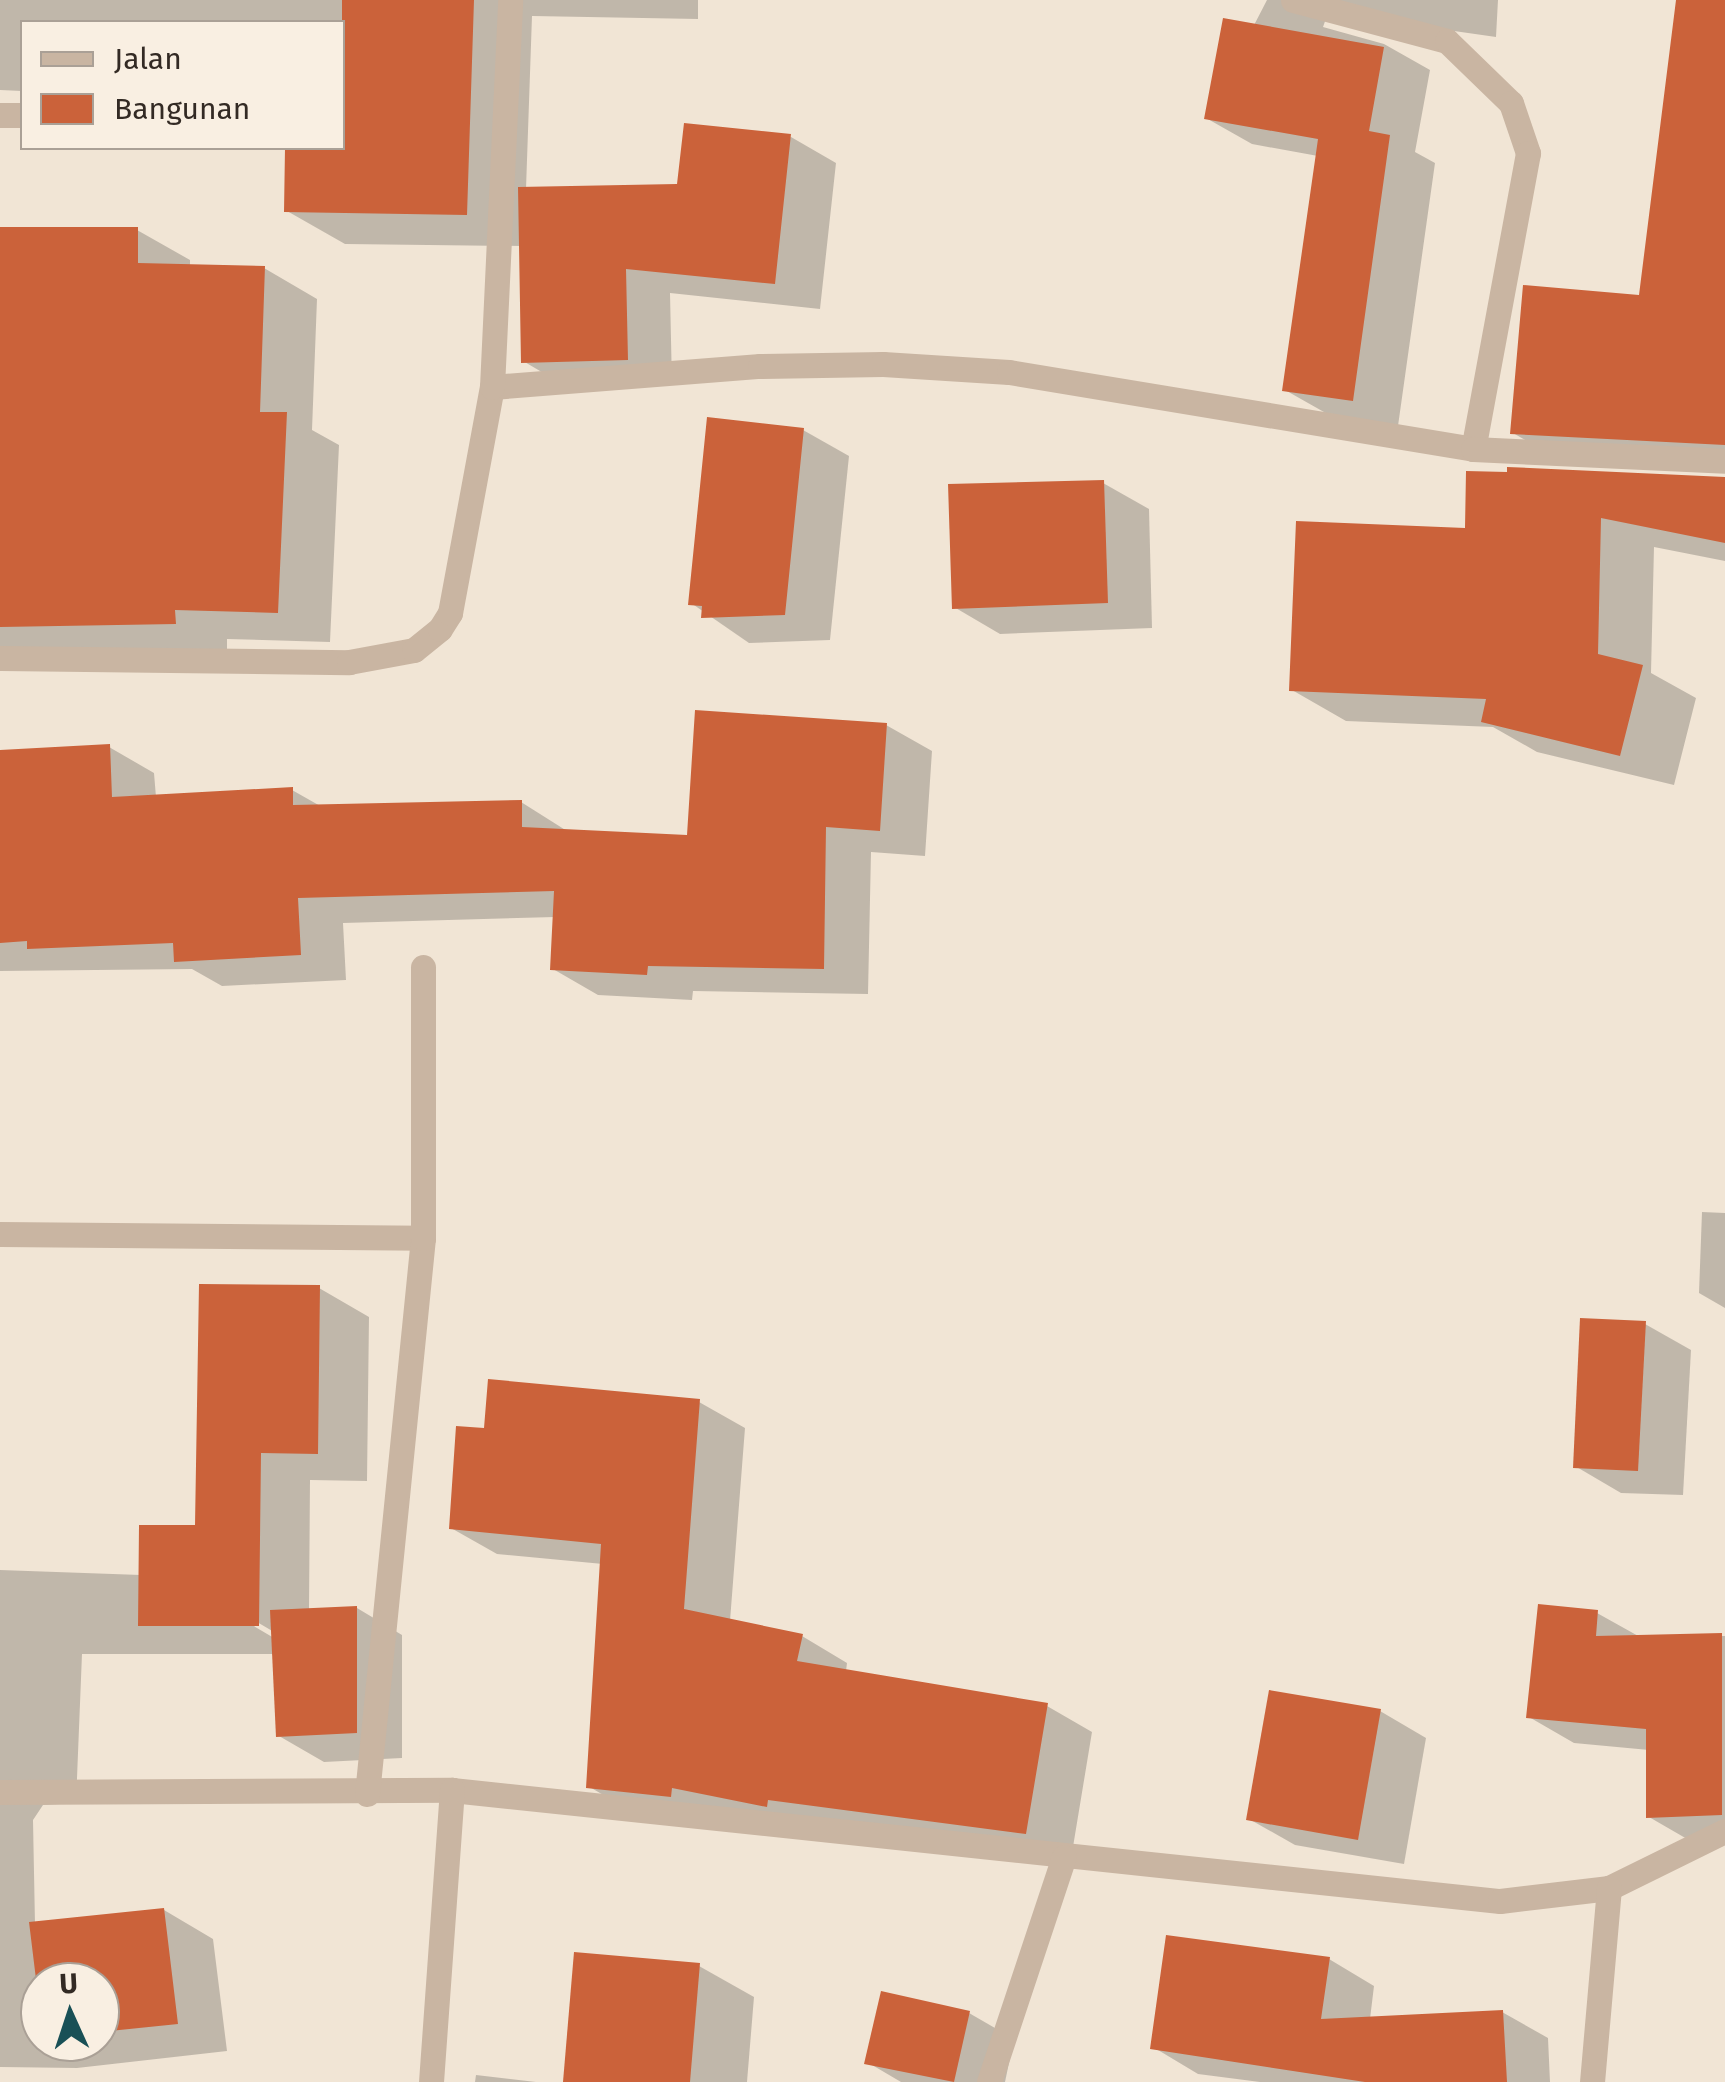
<!DOCTYPE html>
<html>
<head>
<meta charset="utf-8">
<style>
	body { margin:0 }
	#map { position:relative; width:1725px; height:2082px; overflow:hidden; background:#f1e5d5; font-family:"Fira Sans",sans-serif }
	div>[style] { position:absolute }
	[style*='--x'] { left:calc(var(--x)*1px); top:calc(var(--y)*1px); width:calc(var(--w)*1px); rotate:calc(var(--a)*1deg) }
	.shadow>* { inset:0; background:#0003 }
	.building>* { inset:0; background:#cb623a }
	.minor>* { height:25px; margin:-12.5px; padding:0 12.5px; transform-origin:12.5px; border-radius:12.5px; background:#c9b5a2 }
	span { translate:-50% -50%; white-space:nowrap; text-align:center; line-height:1.15; -webkit-text-stroke:8px #f9efe2; paint-order:stroke }
	.legend { position:absolute; left:20px; top:20px; width:325px; height:130px; box-sizing:border-box; background:#f9efe2; border:2px solid #aaa096; margin:0; padding:12px 18px; list-style:none; font-size:30px; color:#332a24 }
	.legend li { display:flex; align-items:center; gap:20px; height:50px }
	.legend b { width:50px; border:2px solid #aaa096 }
	.north { position:absolute; left:20px; top:1962px; width:100px; height:100px; box-sizing:border-box; background:#f9efe2; border:2px solid #aaa096; border-radius:50%; rotate:357deg; font-size:28px; font-weight:700; line-height:40px; text-align:center; color:#332a24 }
	.north::after { content:''; display:block; margin:auto; width:35px; height:45px; background:#195056; clip-path:polygon(50% 0,100% 100%,50% 72%,0 100%) }
</style>
</head>
<body>
<div id="map">
	<div class="shadow">
		<div style="clip-path:polygon(0 0,698px 0,698px 19px,532px 16px,526px 189px,679px 187px,791px 137px,836px 163px,820px 309px,670px 293px,672px 385px,569px 388px,523px 361px,521px 246px,345px 244px,287px 211px,288px 148px,342px 148px,342px 22px,22px 22px,22px 91px,0 90px)"></div>
		<div style="clip-path:polygon(1267px 0,1498px 0,1496px 37px,1328px 13px,1323px 27px,1384px 44px,1430px 70px,1415px 152px,1435px 163px,1398px 426px,1331px 416px,1285px 390px,1318px 156px,1252px 144px,1206px 118px)"></div>
		<div style="clip-path:polygon(1725px 31px,1725px 472px,1567px 464px,1513px 433px,1641px 298px)"></div>
		<div style="clip-path:polygon(0 229px,137px 230px,190px 260px,190px 266px,264px 268px,317px 299px,312px 430px,339px 445px,330px 642px,227px 639px,227px 653px,0 656px)"></div>
		<div style="clip-path:polygon(803px 430px,849px 456px,830px 640px,749px 643px,691px 603px)"></div>
		<div style="clip-path:polygon(1725px 480px,1725px 561px,1654px 547px,1651px 673px,1696px 698px,1674px 785px,1537px 752px,1493px 727px,1346px 721px,1292px 690px,1467px 531px)"></div>
		<div style="clip-path:polygon(1103px 483px,1149px 509px,1152px 628px,1000px 634px,954px 607px)"></div>
		<div style="clip-path:polygon(886px 725px,932px 751px,925px 856px,871px 852px,868px 994px,693px 991px,692px 1000px,598px 995px,553px 969px,555px 917px,343px 923px,346px 980px,222px 986px,192px 969px,0 971px,0 756px,109px 747px,154px 773px,156px 797px,292px 790px,322px 807px,521px 802px,567px 831px,689px 838px)"></div>
		<div style="clip-path:polygon(1702px 1212px,1725px 1213px,1725px 1308px,1699px 1293px)"></div>
		<div style="clip-path:polygon(evenodd,319px 1288px,369px 1317px,367px 1481px,310px 1480px,309px 1611px,357px 1608px,402px 1635px,402px 1758px,324px 1762px,279px 1736px,275px 1654px,82px 1654px,76px 1803px,43px 1805px,33px 1820px,35px 1924px,164px 1910px,213px 1939px,227px 2051px,77px 2068px,0 2067px,0 1570px,141px 1575px,197px 1527px,319px 1288px,250px 1618px,274px 1632px,274px 1638px,247px 1622px,250px 1618px,319px 1288px,40px 1982px,100px 1982px,100px 2042px,40px 2042px,40px 1982px)"></div>
		<div style="clip-path:polygon(1645px 1324px,1691px 1350px,1683px 1495px,1621px 1493px,1575px 1466px)"></div>
		<div style="clip-path:polygon(699px 1402px,745px 1428px,730px 1621px,802px 1636px,847px 1663px,846px 1671px,1047px 1706px,1092px 1732px,1071px 1859px,634px 1813px,588px 1786px,603px 1564px,497px 1554px,451px 1528px,486px 1431px)"></div>
		<div style="clip-path:polygon(1597px 1613px,1640px 1637px,1725px 1636px,1725px 1842px,1694px 1843px,1649px 1817px,1649px 1750px,1574px 1743px,1529px 1717px)"></div>
		<div style="clip-path:polygon(1380px 1711px,1426px 1738px,1404px 1864px,1295px 1845px,1249px 1819px)"></div>
		<div style="clip-path:polygon(1329px 1959px,1374px 1986px,1370px 2019px,1502px 2012px,1548px 2038px,1550px 2082px,1260px 2082px,1198px 2074px,1153px 2047px)"></div>
		<div style="clip-path:polygon(699px 1966px,754px 1997px,747px 2082px,566px 2082px)"></div>
		<div style="clip-path:polygon(969px 2013px,1014px 2039px,1005px 2082px,901px 2082px,867px 2062px)"></div>
		<div style="clip-path:polygon(476px 2075px,536px 2082px,475px 2082px)"></div>
	</div>
	<div class="building">
		<div style="clip-path:polygon(342px 0,474px 0,467px 215px,284px 212px,285px 148px,342px 148px)"></div>
		<div style="clip-path:polygon(1676px 0,1725px 0,1725px 445px,1510px 434px,1523px 285px,1639px 295px)"></div>
		<div style="clip-path:polygon(1223px 18px,1384px 47px,1369px 131px,1390px 135px,1353px 401px,1282px 391px,1318px 139px,1204px 119px)"></div>
		<div style="clip-path:polygon(684px 123px,791px 134px,775px 284px,626px 269px,628px 360px,521px 363px,518px 187px,677px 184px)"></div>
		<div style="clip-path:polygon(0 227px,138px 227px,138px 263px,265px 266px,260px 412px,287px 412px,278px 613px,175px 610px,176px 624px,0 627px)"></div>
		<div style="clip-path:polygon(707px 417px,804px 428px,785px 615px,701px 618px,702px 606px,688px 605px)"></div>
		<div style="clip-path:polygon(1507px 467px,1725px 477px,1725px 543px,1601px 518px,1598px 654px,1643px 665px,1620px 756px,1481px 722px,1486px 699px,1289px 691px,1296px 521px,1465px 528px,1466px 471px,1507px 472px)"></div>
		<div style="clip-path:polygon(1104px 480px,1108px 603px,952px 609px,948px 484px)"></div>
		<div style="clip-path:polygon(695px 710px,887px 723px,880px 831px,826px 827px,824px 969px,648px 966px,647px 975px,550px 970px,554px 891px,298px 898px,301px 955px,174px 962px,173px 943px,27px 949px,27px 941px,0 943px,0 750px,110px 744px,112px 797px,293px 787px,293px 805px,522px 800px,522px 827px,687px 835px)"></div>
		<div style="clip-path:polygon(199px 1284px,320px 1285px,318px 1454px,261px 1453px,259px 1626px,138px 1626px,139px 1525px,195px 1525px)"></div>
		<div style="clip-path:polygon(1580px 1318px,1646px 1321px,1638px 1471px,1573px 1468px)"></div>
		<div style="clip-path:polygon(488px 1379px,700px 1399px,684px 1609px,803px 1634px,797px 1661px,1048px 1703px,1026px 1834px,768px 1800px,767px 1807px,672px 1788px,671px 1797px,586px 1788px,601px 1544px,449px 1529px,456px 1426px,484px 1428px)"></div>
		<div style="clip-path:polygon(1538px 1604px,1598px 1610px,1596px 1636px,1722px 1633px,1722px 1815px,1646px 1818px,1646px 1729px,1526px 1718px)"></div>
		<div style="clip-path:polygon(357px 1606px,357px 1733px,276px 1737px,270px 1610px)"></div>
		<div style="clip-path:polygon(1269px 1690px,1381px 1709px,1358px 1840px,1246px 1820px)"></div>
		<div style="clip-path:polygon(164px 1908px,178px 2024px,100px 2032px,100px 1982px,40px 1982px,40px 2012px,29px 1922px)"></div>
		<div style="clip-path:polygon(1166px 1935px,1330px 1957px,1321px 2019px,1503px 2010px,1507px 2082px,1365px 2082px,1150px 2049px)"></div>
		<div style="clip-path:polygon(574px 1952px,700px 1963px,690px 2082px,563px 2082px)"></div>
		<div style="clip-path:polygon(881px 1991px,970px 2011px,954px 2082px,864px 2064px)"></div>
	</div>
	<div class="minor">
		<div style="--x:1293;--y:0;--w:159;--a:14.9"></div>
		<div style="--x:1447;--y:41;--w:89;--a:44.1"></div>
		<div style="--x:1511;--y:103;--w:53;--a:71.2"></div>
		<div style="--x:1528;--y:153;--w:301;--a:100.5"></div>
		<div style="--x:0;--y:115;--w:22;--a:0"></div>
		<div style="--x:492;--y:387;--w:269;--a:-4.5"></div>
		<div style="--x:760;--y:366;--w:123;--a:-0.9"></div>
		<div style="--x:883;--y:364;--w:126;--a:3.6"></div>
		<div style="--x:1009;--y:372;--w:470;--a:9.4"></div>
		<div style="--x:1473;--y:449;--w:252;--a:2.7"></div>
		<div style="--x:0;--y:658;--w:349;--a:0.7"></div>
		<div style="--x:349;--y:662;--w:66;--a:-10.5"></div>
		<div style="--x:414;--y:650;--w:33;--a:-39"></div>
		<div style="--x:440;--y:629;--w:19;--a:-58"></div>
		<div style="--x:450;--y:613;--w:230;--a:-79.5"></div>
		<div style="--x:492;--y:387;--w:387;--a:-87.3"></div>
		<div style="--x:0;--y:1234;--w:423;--a:0.5"></div>
		<div style="--x:0;--y:1792;--w:452;--a:-0.3"></div>
		<div style="--x:452;--y:1790;--w:1054;--a:6.05"></div>
		<div style="--x:1500;--y:1901;--w:110;--a:-6.8"></div>
		<div style="--x:1609;--y:1888;--w:129;--a:-26.2"></div>
		<div style="--x:367;--y:1794;--w:559;--a:-84.25"></div>
		<div style="--x:423;--y:1238;--w:271;--a:-90"></div>
		<div style="--x:431;--y:2082;--w:293;--a:-85.9"></div>
		<div style="--x:989;--y:2082;--w:237;--a:-71.6"></div>
		<div style="--x:1592;--y:2082;--w:195;--a:-85"></div>
	</div>
	<ul class="legend">
	<li><b style="height:12px;background:#c9b5a2"></b>Jalan</li>
	<li><b style="height:28px;background:#cb623a"></b>Bangunan</li>
	</ul>
	<div class="north">U</div>
</div>
</body>
</html>
